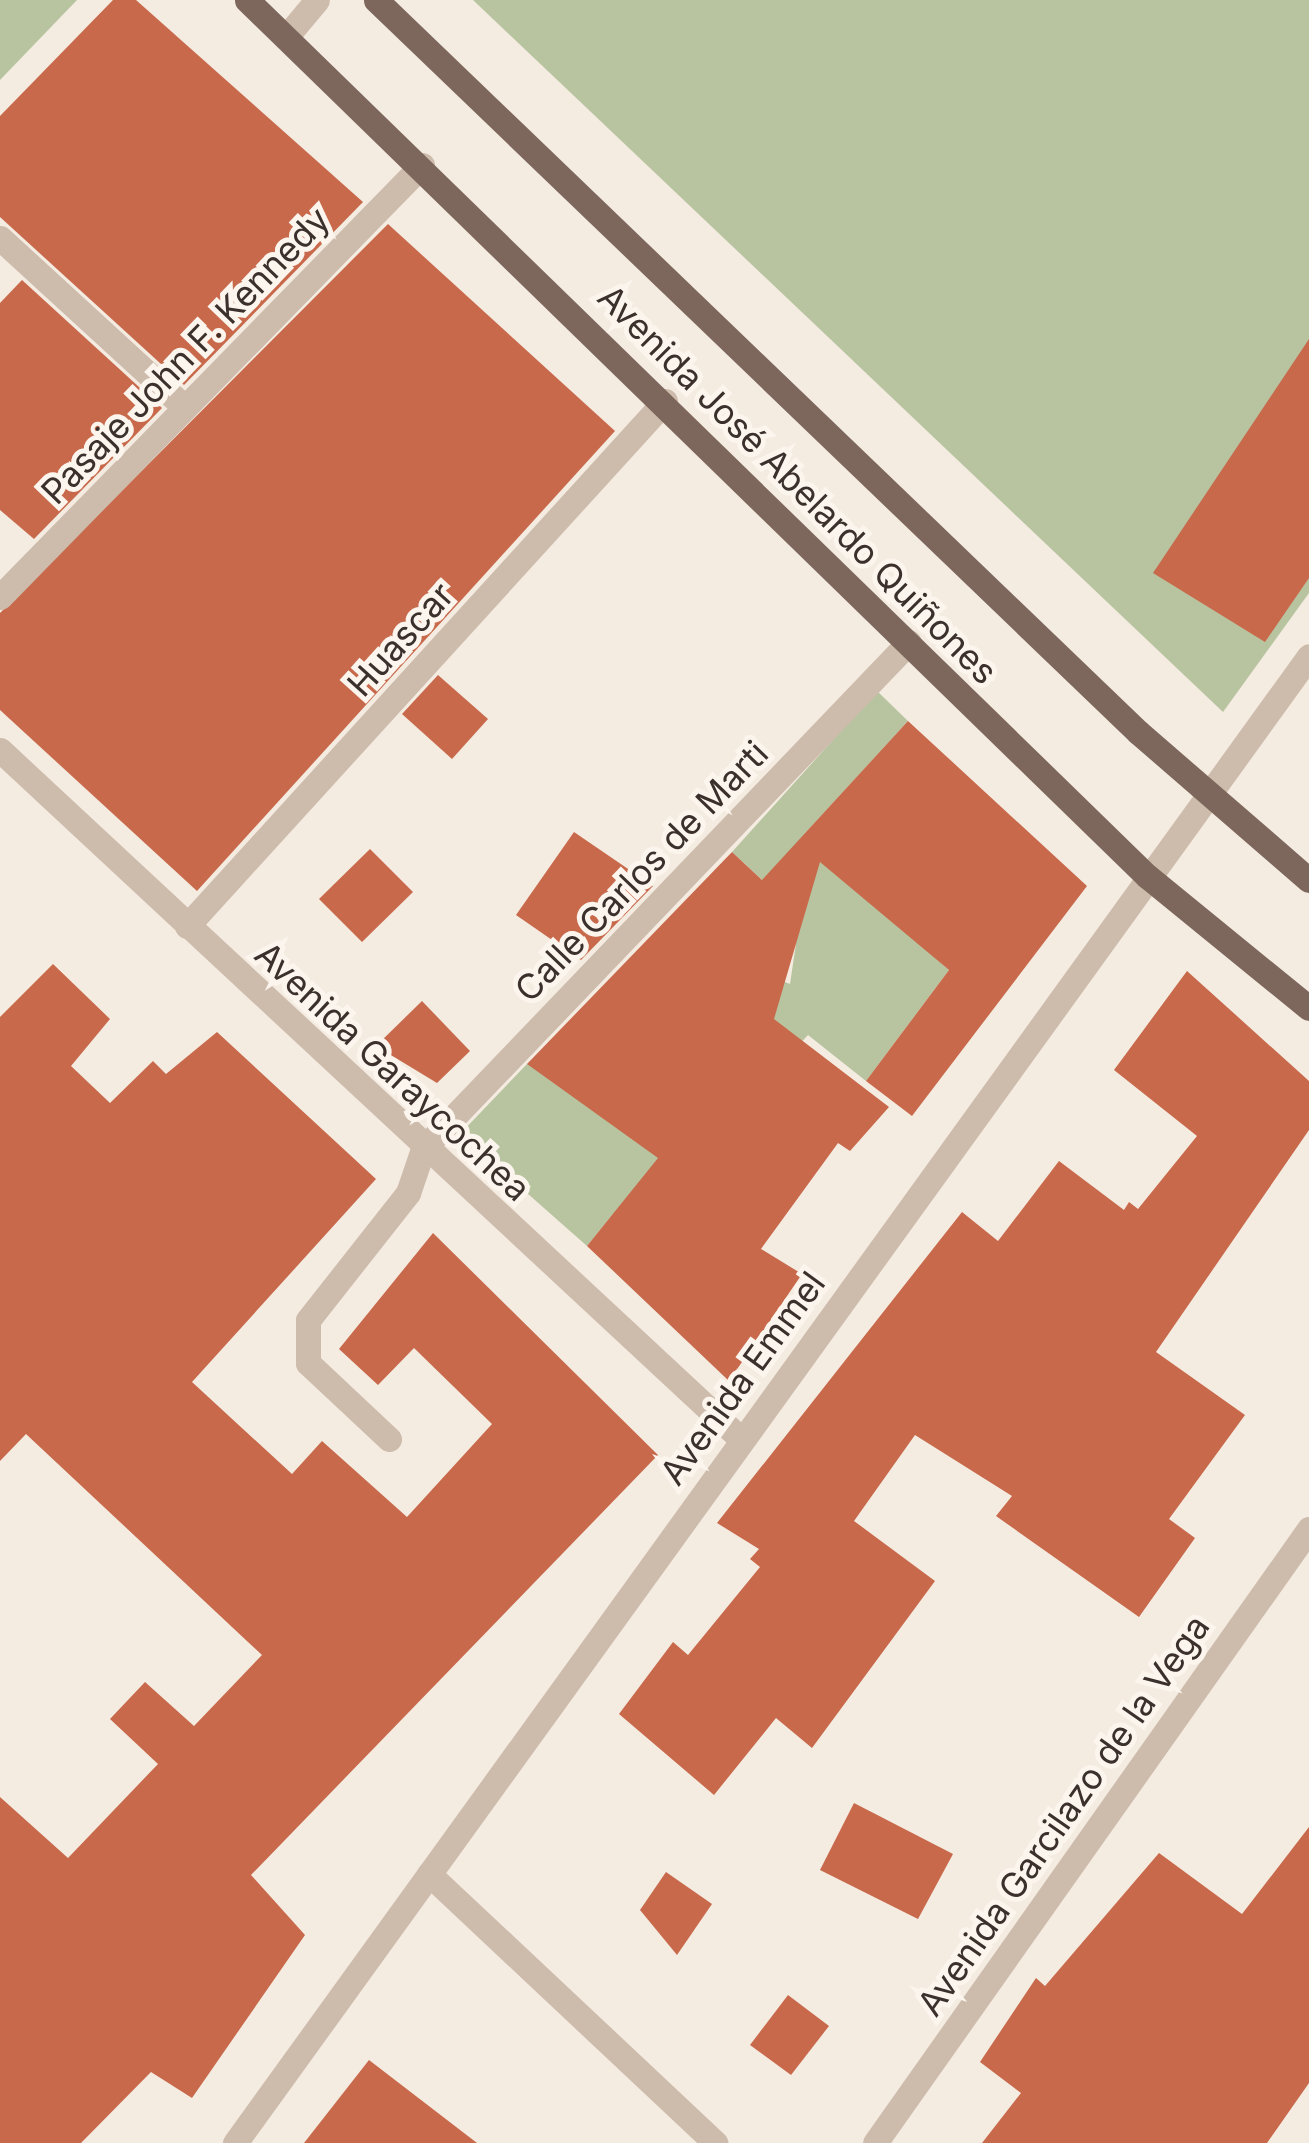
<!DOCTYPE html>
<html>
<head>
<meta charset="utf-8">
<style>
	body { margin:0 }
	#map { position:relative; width:1309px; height:2143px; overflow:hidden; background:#f4ebe1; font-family:Inter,sans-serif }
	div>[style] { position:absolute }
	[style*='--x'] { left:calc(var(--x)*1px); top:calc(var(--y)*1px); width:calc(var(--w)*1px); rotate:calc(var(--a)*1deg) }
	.green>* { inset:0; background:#b8c4a0 }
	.building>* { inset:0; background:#c8694b }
	.service>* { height:25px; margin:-12.5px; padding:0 12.5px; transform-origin:12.5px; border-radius:12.5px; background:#cdbbac }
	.minor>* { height:25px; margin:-12.5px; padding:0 12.5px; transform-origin:12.5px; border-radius:12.5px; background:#cdbbac }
	.tertiary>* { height:25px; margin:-12.5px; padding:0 12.5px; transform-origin:12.5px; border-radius:12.5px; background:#cdbbac }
	.primary>* { height:25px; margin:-12.5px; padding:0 12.5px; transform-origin:12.5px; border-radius:12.5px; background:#7d675c }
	span { translate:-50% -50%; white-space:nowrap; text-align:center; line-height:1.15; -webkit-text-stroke:10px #fbf5ee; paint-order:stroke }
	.street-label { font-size:35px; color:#3b302b }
</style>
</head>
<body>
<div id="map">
	<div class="green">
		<div style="clip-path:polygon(0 0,77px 0,0 80px)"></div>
		<div style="clip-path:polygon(473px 0,1309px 0,1309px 593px,1223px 712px)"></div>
		<div style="clip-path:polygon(877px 691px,908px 721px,799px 840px,949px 970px,866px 1081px,808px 1035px,629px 1230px,613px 1214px,587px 1246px,460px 1134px,527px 1064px,756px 971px,790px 984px,797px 937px,775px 892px,732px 852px)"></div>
	</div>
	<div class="building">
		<div style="clip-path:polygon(113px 0,136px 0,363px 202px,184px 385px,0 217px,0 116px)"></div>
		<div style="clip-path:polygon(388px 224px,615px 431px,197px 891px,0 710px,0 613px)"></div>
		<div style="clip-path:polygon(22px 280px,162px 408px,34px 539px,0 510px,0 303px)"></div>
		<div style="clip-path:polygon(1309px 339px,1309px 578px,1265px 642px,1153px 573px)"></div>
		<div style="clip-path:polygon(438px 675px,488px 719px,452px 759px,402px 714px)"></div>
		<div style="clip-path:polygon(908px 721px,1087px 886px,912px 1116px,866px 1081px,949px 970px,820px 862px,774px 1019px,889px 1107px,850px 1151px,838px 1143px,761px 1249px,802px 1274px,729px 1381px,587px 1246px,658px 1158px,527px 1064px,732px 852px,762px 880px)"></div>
		<div style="clip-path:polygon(574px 832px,653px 886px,581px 960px,516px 915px)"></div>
		<div style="clip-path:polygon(370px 849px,413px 892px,362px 942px,319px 899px)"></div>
		<div style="clip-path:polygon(53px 964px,110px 1019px,71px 1066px,110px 1103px,153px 1061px,166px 1074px,217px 1032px,376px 1179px,192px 1382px,292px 1474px,322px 1441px,407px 1517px,492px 1424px,414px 1348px,378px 1385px,339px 1349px,433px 1233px,658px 1455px,251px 1875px,305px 1935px,192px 2098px,151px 2072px,81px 2143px,0 2143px,0 1797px,68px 1858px,158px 1764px,110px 1719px,145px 1682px,194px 1726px,262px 1655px,26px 1434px,0 1461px,0 1017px)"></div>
		<div style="clip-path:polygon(1187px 971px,1309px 1081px,1309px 1130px,1156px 1352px,1245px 1415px,1169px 1519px,1195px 1538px,1139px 1617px,996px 1516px,1012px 1496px,915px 1435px,854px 1521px,935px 1581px,812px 1748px,776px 1718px,714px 1795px,619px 1714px,673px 1642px,688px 1655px,760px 1567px,750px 1559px,759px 1549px,717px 1523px,962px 1212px,998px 1241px,1059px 1161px,1124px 1210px,1129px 1202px,1138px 1209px,1197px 1136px,1114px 1070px)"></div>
		<div style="clip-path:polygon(422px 1001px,470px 1051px,437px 1083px,376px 1046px)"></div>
		<div style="clip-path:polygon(854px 1803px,953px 1854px,918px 1919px,820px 1870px)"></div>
		<div style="clip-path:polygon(1309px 1827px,1309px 2083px,1267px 2143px,982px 2143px,1021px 2093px,980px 2062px,1036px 1978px,1045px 1986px,1159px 1853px,1242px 1914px)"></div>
		<div style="clip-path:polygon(666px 1872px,712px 1904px,677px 1955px,640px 1910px)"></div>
		<div style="clip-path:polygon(788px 1995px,829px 2026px,791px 2075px,750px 2045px)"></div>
		<div style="clip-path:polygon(369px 2060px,477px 2143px,304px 2143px)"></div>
	</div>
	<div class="service">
		<div style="--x:0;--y:238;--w:246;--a:42.5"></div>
		<div style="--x:0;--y:597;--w:604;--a:-45.67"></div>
		<div style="--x:187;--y:926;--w:710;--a:-47.68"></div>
		<div style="--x:389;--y:1439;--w:111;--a:-136.8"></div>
		<div style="--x:308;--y:1363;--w:43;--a:-90"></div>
		<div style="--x:308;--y:1320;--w:162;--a:-51.8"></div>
		<div style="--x:408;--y:1193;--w:46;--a:-71.2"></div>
		<div style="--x:423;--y:1149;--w:702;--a:-46.21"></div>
	</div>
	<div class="minor">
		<div style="--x:286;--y:37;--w:48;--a:-50"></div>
		<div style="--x:0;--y:750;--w:1012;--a:42.92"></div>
		<div style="--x:429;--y:1874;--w:393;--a:43.2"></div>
		<div style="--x:875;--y:2143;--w:752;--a:-54.75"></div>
	</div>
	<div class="tertiary">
		<div style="--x:235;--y:2143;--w:1834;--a:-54.16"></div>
	</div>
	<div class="primary">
		<div style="--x:247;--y:0;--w:1256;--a:44.23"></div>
		<div style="--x:1147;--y:876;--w:209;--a:39.2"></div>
		<div style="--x:376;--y:0;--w:1057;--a:43.85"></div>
		<div style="--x:1138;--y:732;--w:226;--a:40.9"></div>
	</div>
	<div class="street-label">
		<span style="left:185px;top:355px;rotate:-46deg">Pasaje John F. Kennedy</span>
		<span style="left:798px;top:484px;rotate:45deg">Avenida José Abelardo Quiñones</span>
		<span style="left:400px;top:639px;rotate:-48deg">Huascar</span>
		<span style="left:641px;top:871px;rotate:-46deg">Calle Carlos de Marti</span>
		<span style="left:393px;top:1071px;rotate:43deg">Avenida Garaycochea</span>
		<span style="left:742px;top:1378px;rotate:-54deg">Avenida Emmel</span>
		<span style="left:1063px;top:1815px;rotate:-55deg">Avenida Garcilazo de la Vega</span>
	</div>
</div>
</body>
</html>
